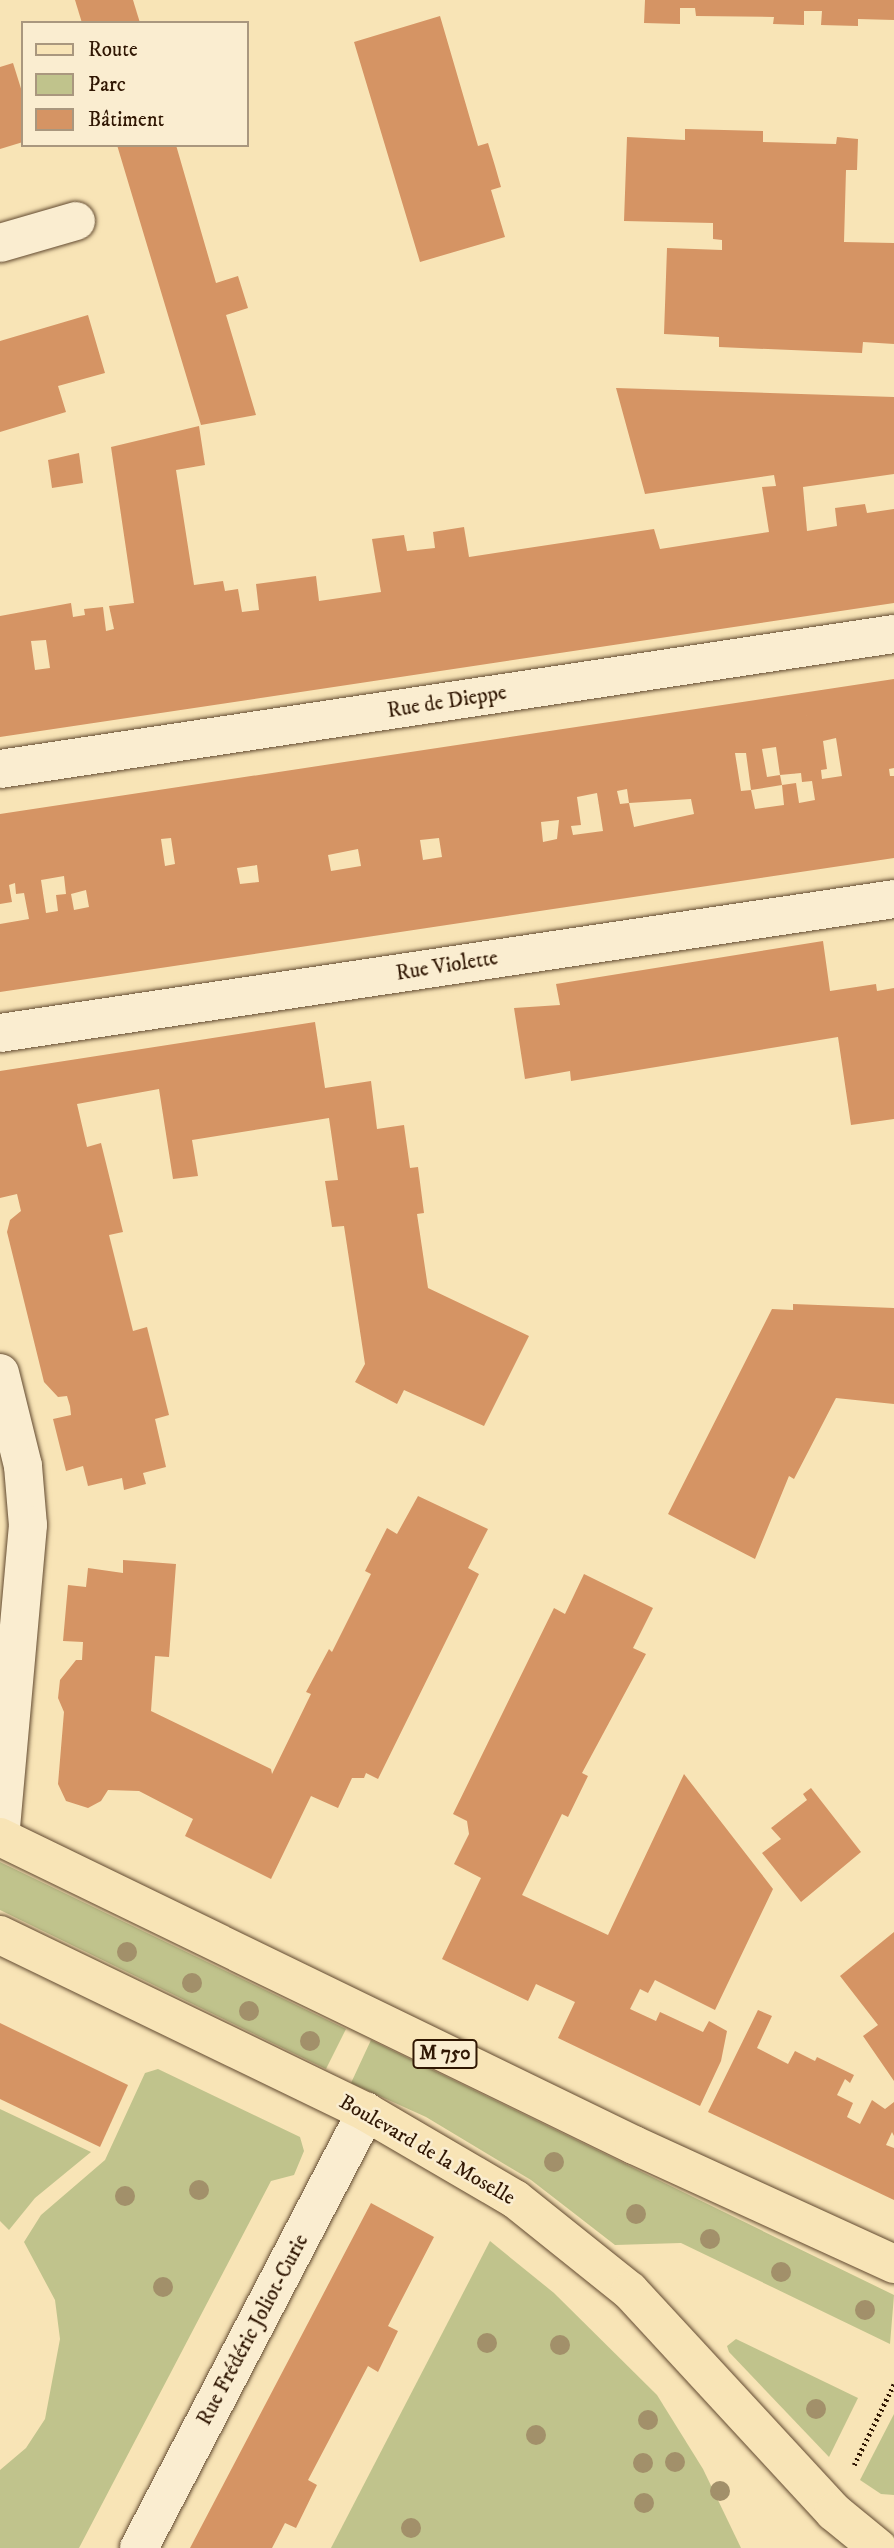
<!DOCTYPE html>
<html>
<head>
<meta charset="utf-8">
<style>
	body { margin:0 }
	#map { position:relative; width:894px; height:2548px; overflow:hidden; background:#f8e4b6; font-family:"IM FELL DW Pica",serif }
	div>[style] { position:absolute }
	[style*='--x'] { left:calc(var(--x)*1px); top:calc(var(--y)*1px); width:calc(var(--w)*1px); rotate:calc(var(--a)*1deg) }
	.green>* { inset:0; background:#c0c38c }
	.building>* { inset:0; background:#d59464 }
	.path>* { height:4.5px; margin-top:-2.25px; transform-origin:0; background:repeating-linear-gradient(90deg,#301703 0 2px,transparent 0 5.5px) }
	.roads { filter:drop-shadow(0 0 2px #624a30) drop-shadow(0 0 2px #624a30) }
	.minor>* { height:38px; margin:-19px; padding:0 19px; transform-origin:19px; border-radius:19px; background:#faedd0 }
	.primary>* { height:38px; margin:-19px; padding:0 19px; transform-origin:19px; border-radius:19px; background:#f8e4b6 }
	.trees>* { width:20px; height:20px; margin:-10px; border-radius:50%; background:#a2906a }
	span { translate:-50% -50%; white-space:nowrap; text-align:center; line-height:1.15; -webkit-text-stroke:5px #faedd0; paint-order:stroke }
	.shield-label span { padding:2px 5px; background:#faedd0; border:2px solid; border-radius:5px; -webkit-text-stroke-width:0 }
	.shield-label { font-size:19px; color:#301703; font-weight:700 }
	.street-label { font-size:21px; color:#301703 }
	.legend { position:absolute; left:21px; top:21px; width:228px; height:126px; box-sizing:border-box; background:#faedd0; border:2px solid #a9977e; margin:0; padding:9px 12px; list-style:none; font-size:21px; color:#301703 }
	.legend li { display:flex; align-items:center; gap:14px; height:35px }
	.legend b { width:35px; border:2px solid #a9977e }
</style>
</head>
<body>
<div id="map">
	<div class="green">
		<div style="clip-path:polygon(0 1862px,346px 2029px,326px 2069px,0 1910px)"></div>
		<div style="clip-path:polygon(371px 2040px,894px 2295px,890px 2344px,681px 2243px,615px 2245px,531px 2180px,426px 2117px,351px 2083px)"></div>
		<div style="clip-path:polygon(158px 2069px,300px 2137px,304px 2151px,294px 2175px,271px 2181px,79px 2548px,0 2548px,0 2470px,26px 2448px,45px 2419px,60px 2339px,55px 2300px,24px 2242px,41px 2215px,105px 2160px,145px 2073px)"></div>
		<div style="clip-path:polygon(0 2109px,91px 2152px,35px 2198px,9px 2230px,0 2221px)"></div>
		<div style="clip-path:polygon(490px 2241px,554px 2293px,657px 2395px,703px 2469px,741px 2548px,331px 2548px)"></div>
		<div style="clip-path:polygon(736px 2339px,858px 2398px,829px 2457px,729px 2352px,727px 2346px)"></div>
		<div style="clip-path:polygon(894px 2414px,894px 2495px,881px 2494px,860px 2480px)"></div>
	</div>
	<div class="building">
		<div style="clip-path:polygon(75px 0,133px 0,140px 23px,82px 23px)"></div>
		<div style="clip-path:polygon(645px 0,894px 0,894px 20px,858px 19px,858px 26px,821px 25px,822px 11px,804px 11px,804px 25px,773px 24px,774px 17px,696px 16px,695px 8px,680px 8px,680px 24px,644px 23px)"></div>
		<div style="clip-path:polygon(440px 16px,478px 146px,488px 143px,495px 166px,501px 187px,491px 190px,505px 237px,420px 262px,354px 42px)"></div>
		<div style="clip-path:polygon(13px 63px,23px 95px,23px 142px,0 149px,0 67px)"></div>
		<div style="clip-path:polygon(685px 129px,763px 131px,763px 142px,836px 144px,837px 137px,858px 139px,857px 170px,846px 170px,844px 242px,894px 243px,894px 344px,863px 342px,862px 353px,719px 347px,719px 337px,664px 334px,667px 248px,722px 250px,722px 240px,713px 239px,713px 223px,624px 221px,627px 137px,685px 140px)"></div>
		<div style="clip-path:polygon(117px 145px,176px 145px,216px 283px,238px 276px,248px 308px,226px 315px,256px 415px,201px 425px)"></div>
		<div style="clip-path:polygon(88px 315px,105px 373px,58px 386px,66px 412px,0 432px,0 341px)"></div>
		<div style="clip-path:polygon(evenodd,616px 388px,894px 397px,894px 474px,803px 487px,807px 531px,837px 526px,835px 508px,865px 504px,867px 513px,894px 509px,894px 603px,0 737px,0 616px,71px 603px,73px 617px,85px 615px,84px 609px,103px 607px,106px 631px,114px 629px,109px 606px,134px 603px,111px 447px,199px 426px,205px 465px,176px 470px,194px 585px,223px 581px,225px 591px,238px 589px,242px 612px,259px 610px,256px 584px,316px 576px,319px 601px,381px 592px,372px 539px,404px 535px,407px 551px,435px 548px,433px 532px,464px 527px,469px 557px,654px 529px,660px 549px,769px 532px,762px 487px,776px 486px,774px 475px,645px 494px,616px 388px,46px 640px,50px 668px,35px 670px,31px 641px,46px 640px)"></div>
		<div style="clip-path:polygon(79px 453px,83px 483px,52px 488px,48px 460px)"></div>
		<div style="clip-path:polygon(evenodd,894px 679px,894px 768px,889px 769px,890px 776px,894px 776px,894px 858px,0 992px,0 924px,29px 919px,24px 893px,16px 894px,15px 883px,9px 885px,12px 902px,0 904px,0 814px,894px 679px,836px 738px,842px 776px,822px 779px,821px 770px,827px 769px,823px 741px,836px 738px,894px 679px,776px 747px,780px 775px,801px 773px,802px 782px,812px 781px,815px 800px,799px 803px,796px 783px,782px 785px,780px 775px,767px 777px,762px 749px,776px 747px,894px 679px,735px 753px,746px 753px,751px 790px,741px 791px,735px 753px,894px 679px,782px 785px,784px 805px,755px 809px,751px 790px,782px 785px,894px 679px,627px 789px,629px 803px,691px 799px,694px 814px,634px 827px,629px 803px,620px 804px,617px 791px,627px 789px,894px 679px,597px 793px,603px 831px,573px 835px,571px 826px,581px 825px,577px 797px,597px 793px,894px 679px,559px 820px,557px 839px,543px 842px,541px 822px,559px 820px,894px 679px,171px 838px,175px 864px,165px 866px,161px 839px,171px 838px,894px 679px,439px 838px,442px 857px,423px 860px,420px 840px,439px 838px,894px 679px,358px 849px,361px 866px,331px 871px,328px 855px,358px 849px,894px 679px,257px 865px,259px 882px,240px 884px,237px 868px,257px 865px,894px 679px,64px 876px,66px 894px,56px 895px,58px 911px,46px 913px,41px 880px,64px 876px,894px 679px,86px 890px,89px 907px,74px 910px,71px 894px,86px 890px)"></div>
		<div style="clip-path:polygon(823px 941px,830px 991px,876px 984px,877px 991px,894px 988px,894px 1119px,851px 1125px,838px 1037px,571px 1081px,570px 1071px,525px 1079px,514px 1008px,560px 1005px,556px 984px)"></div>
		<div style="clip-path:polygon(315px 1022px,325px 1088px,371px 1081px,377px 1129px,404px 1125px,410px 1168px,418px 1167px,424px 1213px,417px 1214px,428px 1288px,529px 1336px,484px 1426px,404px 1390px,397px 1404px,355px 1382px,365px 1364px,344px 1226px,332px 1227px,325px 1181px,338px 1180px,329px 1118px,192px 1140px,198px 1176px,173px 1179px,159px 1089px,77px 1104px,87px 1147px,101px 1143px,123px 1232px,109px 1235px,133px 1331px,147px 1327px,169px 1415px,155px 1419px,166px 1467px,143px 1473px,146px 1484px,124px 1490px,122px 1478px,88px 1486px,83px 1466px,66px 1471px,53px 1419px,71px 1415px,70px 1406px,67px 1396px,58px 1397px,44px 1382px,7px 1232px,10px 1220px,21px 1211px,17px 1194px,0 1198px,0 1071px)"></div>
		<div style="clip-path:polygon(793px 1304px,894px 1308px,894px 1404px,836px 1398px,794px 1479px,789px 1476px,755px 1559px,668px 1514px,772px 1309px,793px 1310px)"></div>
		<div style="clip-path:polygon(418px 1496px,488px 1529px,468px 1568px,479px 1574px,378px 1779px,366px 1773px,364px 1778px,352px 1778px,338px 1808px,311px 1796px,271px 1879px,185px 1836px,193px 1819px,139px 1791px,108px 1790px,101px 1801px,88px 1808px,66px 1801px,58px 1784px,64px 1712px,58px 1698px,60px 1680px,76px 1660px,82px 1660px,83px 1642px,63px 1641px,68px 1585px,86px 1587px,88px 1568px,123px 1573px,123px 1560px,176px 1564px,169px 1657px,155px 1656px,151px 1711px,271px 1769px,272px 1774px,311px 1694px,306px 1692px,329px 1649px,332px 1652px,371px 1574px,365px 1571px,387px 1528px,397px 1534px)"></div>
		<div style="clip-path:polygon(584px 1574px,653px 1608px,633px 1648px,646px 1654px,582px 1773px,588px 1776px,568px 1817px,562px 1814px,522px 1895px,608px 1935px,684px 1774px,773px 1889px,715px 2010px,655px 1980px,648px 1993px,640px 1989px,630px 2009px,656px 2021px,660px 2012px,703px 2032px,709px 2021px,727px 2031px,721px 2061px,700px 2106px,558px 2038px,575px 2002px,536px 1984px,528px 2001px,442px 1959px,481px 1878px,454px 1864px,469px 1834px,467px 1821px,453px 1814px,554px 1608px,565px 1614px)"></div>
		<div style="clip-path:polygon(811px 1788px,861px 1852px,801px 1902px,762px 1853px,781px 1839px,771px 1828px,807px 1800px,803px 1794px)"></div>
		<div style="clip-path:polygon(894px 1932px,894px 2081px,863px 2036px,878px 2025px,840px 1976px)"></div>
		<div style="clip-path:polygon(758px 2010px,772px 2016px,757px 2048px,788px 2064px,795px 2051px,815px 2061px,817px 2057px,854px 2075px,850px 2083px,845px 2079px,837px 2095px,853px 2103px,847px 2117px,860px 2124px,872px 2100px,885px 2109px,894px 2102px,894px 2136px,892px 2132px,886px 2145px,894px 2148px,894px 2200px,708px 2112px)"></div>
		<div style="clip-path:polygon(0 2023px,128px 2085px,100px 2147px,0 2099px)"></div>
		<div style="clip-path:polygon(371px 2203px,434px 2237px,388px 2326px,398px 2331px,378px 2372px,368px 2366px,308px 2480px,317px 2485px,296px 2528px,285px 2523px,272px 2548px,190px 2548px)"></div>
	</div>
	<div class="path">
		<div style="--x:854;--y:2465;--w:90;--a:-63.7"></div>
	</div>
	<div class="roads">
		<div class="minor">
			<div style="--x:0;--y:243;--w:79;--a:-16.1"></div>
			<div style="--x:0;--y:769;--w:904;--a:-8.59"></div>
			<div style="--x:0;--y:1033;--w:904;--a:-8.52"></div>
			<div style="--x:0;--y:1373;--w:96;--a:76.1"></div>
			<div style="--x:23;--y:1466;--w:59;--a:85.2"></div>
			<div style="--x:28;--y:1525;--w:313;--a:95.1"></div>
			<div style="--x:139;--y:2548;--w:492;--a:-62.5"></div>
		</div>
		<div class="primary">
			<div style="--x:0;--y:1837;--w:705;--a:25.91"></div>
			<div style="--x:634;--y:2145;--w:286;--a:24.6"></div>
			<div style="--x:0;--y:1935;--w:407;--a:25.8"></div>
			<div style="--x:366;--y:2112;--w:173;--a:30.3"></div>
			<div style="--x:515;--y:2199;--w:147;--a:38.7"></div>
			<div style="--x:630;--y:2291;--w:301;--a:47.3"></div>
			<div style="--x:834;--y:2512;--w:57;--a:39.3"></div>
		</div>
	</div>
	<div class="trees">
		<div style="left:127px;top:1952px"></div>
		<div style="left:192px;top:1983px"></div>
		<div style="left:249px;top:2011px"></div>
		<div style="left:310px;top:2041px"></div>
		<div style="left:554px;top:2162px"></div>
		<div style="left:199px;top:2190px"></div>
		<div style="left:125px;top:2196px"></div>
		<div style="left:636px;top:2214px"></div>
		<div style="left:710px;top:2239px"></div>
		<div style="left:781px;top:2272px"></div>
		<div style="left:163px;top:2287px"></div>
		<div style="left:865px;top:2310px"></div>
		<div style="left:487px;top:2343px"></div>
		<div style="left:560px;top:2345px"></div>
		<div style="left:816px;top:2409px"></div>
		<div style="left:648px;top:2420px"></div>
		<div style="left:536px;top:2435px"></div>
		<div style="left:675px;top:2462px"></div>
		<div style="left:643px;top:2463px"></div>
		<div style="left:720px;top:2491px"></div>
		<div style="left:644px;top:2503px"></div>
		<div style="left:411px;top:2528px"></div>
	</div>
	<div class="shield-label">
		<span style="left:445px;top:2054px">M 750</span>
	</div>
	<div class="street-label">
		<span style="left:447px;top:702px;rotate:-9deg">Rue de Dieppe</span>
		<span style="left:447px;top:966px;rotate:-9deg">Rue Violette</span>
		<span style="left:427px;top:2150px;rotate:30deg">Boulevard de la Moselle</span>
		<span style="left:253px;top:2330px;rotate:-62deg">Rue Frédéric Joliot-Curie</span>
	</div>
	<ul class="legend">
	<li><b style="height:9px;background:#f8e4b6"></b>Route</li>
	<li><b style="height:19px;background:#c0c38c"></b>Parc</li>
	<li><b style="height:19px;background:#d59464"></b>Bâtiment</li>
	</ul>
</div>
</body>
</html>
